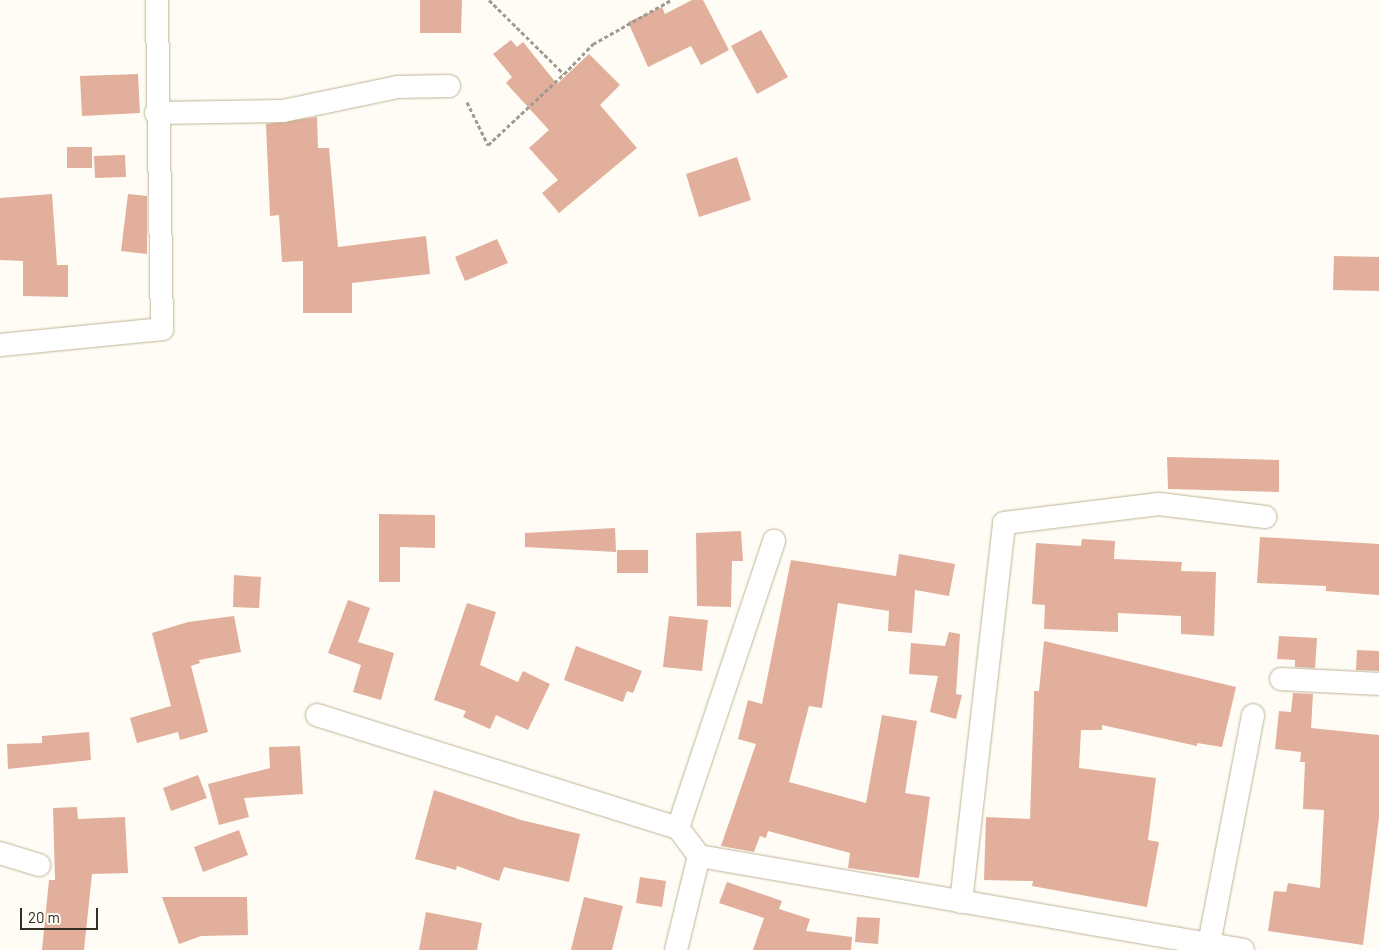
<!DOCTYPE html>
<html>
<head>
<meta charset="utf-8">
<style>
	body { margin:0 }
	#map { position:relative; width:1379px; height:950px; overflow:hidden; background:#fefcf5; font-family:Barlow,sans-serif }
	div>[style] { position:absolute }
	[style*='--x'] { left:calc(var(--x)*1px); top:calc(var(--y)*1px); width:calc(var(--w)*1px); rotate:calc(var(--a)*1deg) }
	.building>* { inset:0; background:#e1af9b }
	.path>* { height:3px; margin-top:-1.5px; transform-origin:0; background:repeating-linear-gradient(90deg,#9e9b91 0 4px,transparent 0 6.5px) }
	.roads { filter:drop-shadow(0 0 1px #beb494) drop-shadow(0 0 1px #beb494) }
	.street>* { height:22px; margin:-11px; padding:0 11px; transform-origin:11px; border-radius:11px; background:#fff }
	span { translate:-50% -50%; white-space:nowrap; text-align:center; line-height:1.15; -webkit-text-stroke:4.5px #fefcf5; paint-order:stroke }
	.scale { position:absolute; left:20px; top:908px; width:78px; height:22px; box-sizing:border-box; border:2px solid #322e21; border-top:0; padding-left:6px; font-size:15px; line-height:18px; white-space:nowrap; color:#322e21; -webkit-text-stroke:4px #fefcf5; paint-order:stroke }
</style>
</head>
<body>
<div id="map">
	<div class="building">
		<div style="clip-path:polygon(420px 0,462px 0,461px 33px,420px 33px)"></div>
		<div style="clip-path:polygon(692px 0,703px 0,729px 50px,701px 65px,691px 46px,648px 67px,628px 22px,662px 7px,665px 14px)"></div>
		<div style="clip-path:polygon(761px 30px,788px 77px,757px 94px,731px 46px)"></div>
		<div style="clip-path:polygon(511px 40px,517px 47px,523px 42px,557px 84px,589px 54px,620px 85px,600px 105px,637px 148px,559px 213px,542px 193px,558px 180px,529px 148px,549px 130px,506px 83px,512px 77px,493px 54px)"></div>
		<div style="clip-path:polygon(138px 74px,140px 113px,82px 116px,80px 76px)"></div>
		<div style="clip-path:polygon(317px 117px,318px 148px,329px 148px,338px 247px,426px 236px,430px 274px,352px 283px,352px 313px,303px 313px,303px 261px,282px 262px,279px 215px,270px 216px,266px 124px)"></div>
		<div style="clip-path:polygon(67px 147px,92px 147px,92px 168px,67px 168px)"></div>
		<div style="clip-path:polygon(125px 155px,126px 177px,95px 178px,94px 156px)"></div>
		<div style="clip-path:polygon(737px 157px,751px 200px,699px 217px,686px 174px)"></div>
		<div style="clip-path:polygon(52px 194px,57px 265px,68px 265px,68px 297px,23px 296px,23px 261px,0 260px,0 198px)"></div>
		<div style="clip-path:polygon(128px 194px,147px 196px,147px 254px,121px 251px)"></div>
		<div style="clip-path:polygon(497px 239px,508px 263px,465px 281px,455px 257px)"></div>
		<div style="clip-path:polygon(1334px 256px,1379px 257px,1379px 291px,1333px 290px)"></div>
		<div style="clip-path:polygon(1167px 457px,1279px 460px,1279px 492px,1168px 489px)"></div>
		<div style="clip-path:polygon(379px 514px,435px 515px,435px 548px,400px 547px,400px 582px,379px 582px)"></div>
		<div style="clip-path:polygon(615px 528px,616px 552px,525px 547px,525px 533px)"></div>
		<div style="clip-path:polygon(741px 531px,743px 561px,732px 561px,731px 607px,697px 606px,696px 533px)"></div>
		<div style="clip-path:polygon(1260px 537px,1379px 544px,1379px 595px,1326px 591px,1326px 586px,1257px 583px)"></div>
		<div style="clip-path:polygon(1082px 539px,1115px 541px,1114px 559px,1182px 562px,1181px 571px,1216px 572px,1214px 636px,1181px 634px,1181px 616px,1118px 613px,1118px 632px,1044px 629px,1045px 605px,1032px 604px,1036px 543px,1081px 546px)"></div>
		<div style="clip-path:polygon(617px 550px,648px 550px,648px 573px,617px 573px)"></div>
		<div style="clip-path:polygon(899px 554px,955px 564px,949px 596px,915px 590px,912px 633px,888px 631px,889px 611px,838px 603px,822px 708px,809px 706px,789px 782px,866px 803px,882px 715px,917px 721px,905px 793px,930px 797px,919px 878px,848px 868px,850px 853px,768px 831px,766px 838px,760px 836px,754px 852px,721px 846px,756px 744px,738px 739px,748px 700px,762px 704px,791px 560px,896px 576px)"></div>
		<div style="clip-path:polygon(234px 575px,261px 577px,259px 608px,233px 607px)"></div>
		<div style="clip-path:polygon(348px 600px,370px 608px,358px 642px,394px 653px,381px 700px,353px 692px,361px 665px,328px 653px)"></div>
		<div style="clip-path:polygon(467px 603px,496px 612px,480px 665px,518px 682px,523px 671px,550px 684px,528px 730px,496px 715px,490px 729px,463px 717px,466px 711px,434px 700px)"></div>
		<div style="clip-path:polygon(234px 616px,241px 652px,199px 660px,200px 663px,191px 666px,208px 732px,180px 740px,178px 732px,137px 743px,130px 718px,171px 706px,152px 633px,188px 622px)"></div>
		<div style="clip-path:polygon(669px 616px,708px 620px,702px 671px,663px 667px)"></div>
		<div style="clip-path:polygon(949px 632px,960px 634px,956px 694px,962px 695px,956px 719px,930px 712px,938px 676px,909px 674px,911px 643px,945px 646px)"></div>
		<div style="clip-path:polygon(1279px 636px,1317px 638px,1315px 668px,1295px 667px,1295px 660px,1277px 659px)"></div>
		<div style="clip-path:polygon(1044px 641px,1236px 687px,1222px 747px,1197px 743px,1197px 746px,1102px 725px,1102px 730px,1081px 730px,1079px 768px,1156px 778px,1148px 840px,1159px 842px,1147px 907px,1032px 886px,1033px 881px,984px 880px,986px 817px,1030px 819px,1034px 697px,1034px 691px,1039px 691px)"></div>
		<div style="clip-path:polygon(576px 646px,642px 671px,633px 693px,627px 691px,623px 702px,564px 680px)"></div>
		<div style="clip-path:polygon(1357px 650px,1379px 651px,1379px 671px,1356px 670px)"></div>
		<div style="clip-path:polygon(1293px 693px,1313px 694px,1311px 728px,1379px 735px,1379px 818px,1363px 945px,1268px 931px,1274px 891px,1286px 892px,1288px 883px,1320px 888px,1324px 810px,1303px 809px,1305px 762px,1300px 762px,1301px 752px,1275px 749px,1279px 711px,1291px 712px)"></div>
		<div style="clip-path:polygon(89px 732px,91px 760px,8px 769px,7px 744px,42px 743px,42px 736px)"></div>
		<div style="clip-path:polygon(300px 746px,303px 794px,244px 798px,249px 817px,219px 825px,208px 784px,270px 768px,269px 747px)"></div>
		<div style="clip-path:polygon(198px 775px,207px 798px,171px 811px,163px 788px)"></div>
		<div style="clip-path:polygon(434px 790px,521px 820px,580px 834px,569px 882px,504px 867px,499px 881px,457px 866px,456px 870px,415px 859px)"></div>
		<div style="clip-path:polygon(77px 807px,78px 819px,125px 817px,128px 873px,92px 874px,84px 950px,42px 950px,49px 880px,55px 880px,53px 808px)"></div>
		<div style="clip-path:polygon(239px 830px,248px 855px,203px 872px,194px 847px)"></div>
		<div style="clip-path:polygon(640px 877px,666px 881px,662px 907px,636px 903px)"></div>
		<div style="clip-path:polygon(727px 882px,782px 901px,779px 909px,810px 919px,806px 931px,852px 937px,851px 950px,753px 950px,764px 918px,719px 903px)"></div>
		<div style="clip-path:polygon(162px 897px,247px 897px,248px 935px,201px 936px,179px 944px)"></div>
		<div style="clip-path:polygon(584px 897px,623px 906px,612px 950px,571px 950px)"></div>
		<div style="clip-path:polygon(426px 912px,482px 923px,477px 950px,419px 950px)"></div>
		<div style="clip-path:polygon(857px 917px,880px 918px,878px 944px,855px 942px)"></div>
	</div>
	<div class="path">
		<div style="--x:489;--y:0;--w:105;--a:44.6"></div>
		<div style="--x:564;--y:74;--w:42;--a:-46"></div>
		<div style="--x:593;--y:44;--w:90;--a:-29.4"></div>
		<div style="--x:467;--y:102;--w:48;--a:64"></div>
		<div style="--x:488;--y:145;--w:104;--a:-43.1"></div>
	</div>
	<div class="roads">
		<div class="street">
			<div style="--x:156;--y:113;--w:127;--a:-0.9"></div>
			<div style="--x:283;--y:111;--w:117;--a:-11.8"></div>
			<div style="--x:398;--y:87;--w:51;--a:-1.1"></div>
			<div style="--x:0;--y:345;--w:163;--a:-5.6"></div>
			<div style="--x:162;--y:329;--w:329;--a:-90.9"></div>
			<div style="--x:1281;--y:679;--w:98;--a:2.9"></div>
			<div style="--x:317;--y:715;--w:378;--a:17.4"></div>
			<div style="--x:678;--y:828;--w:35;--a:53"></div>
			<div style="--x:699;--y:856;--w:552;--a:9.8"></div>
			<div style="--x:678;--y:828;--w:303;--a:-71.5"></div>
			<div style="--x:0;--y:853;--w:41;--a:17.1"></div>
			<div style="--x:961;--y:902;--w:381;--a:-83.5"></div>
			<div style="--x:1004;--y:523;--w:156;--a:-7"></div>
			<div style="--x:1159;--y:504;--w:107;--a:7"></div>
			<div style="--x:1209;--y:944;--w:233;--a:-79.1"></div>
			<div style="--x:676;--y:950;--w:97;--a:-76.3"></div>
		</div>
	</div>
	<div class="scale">20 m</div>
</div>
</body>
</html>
